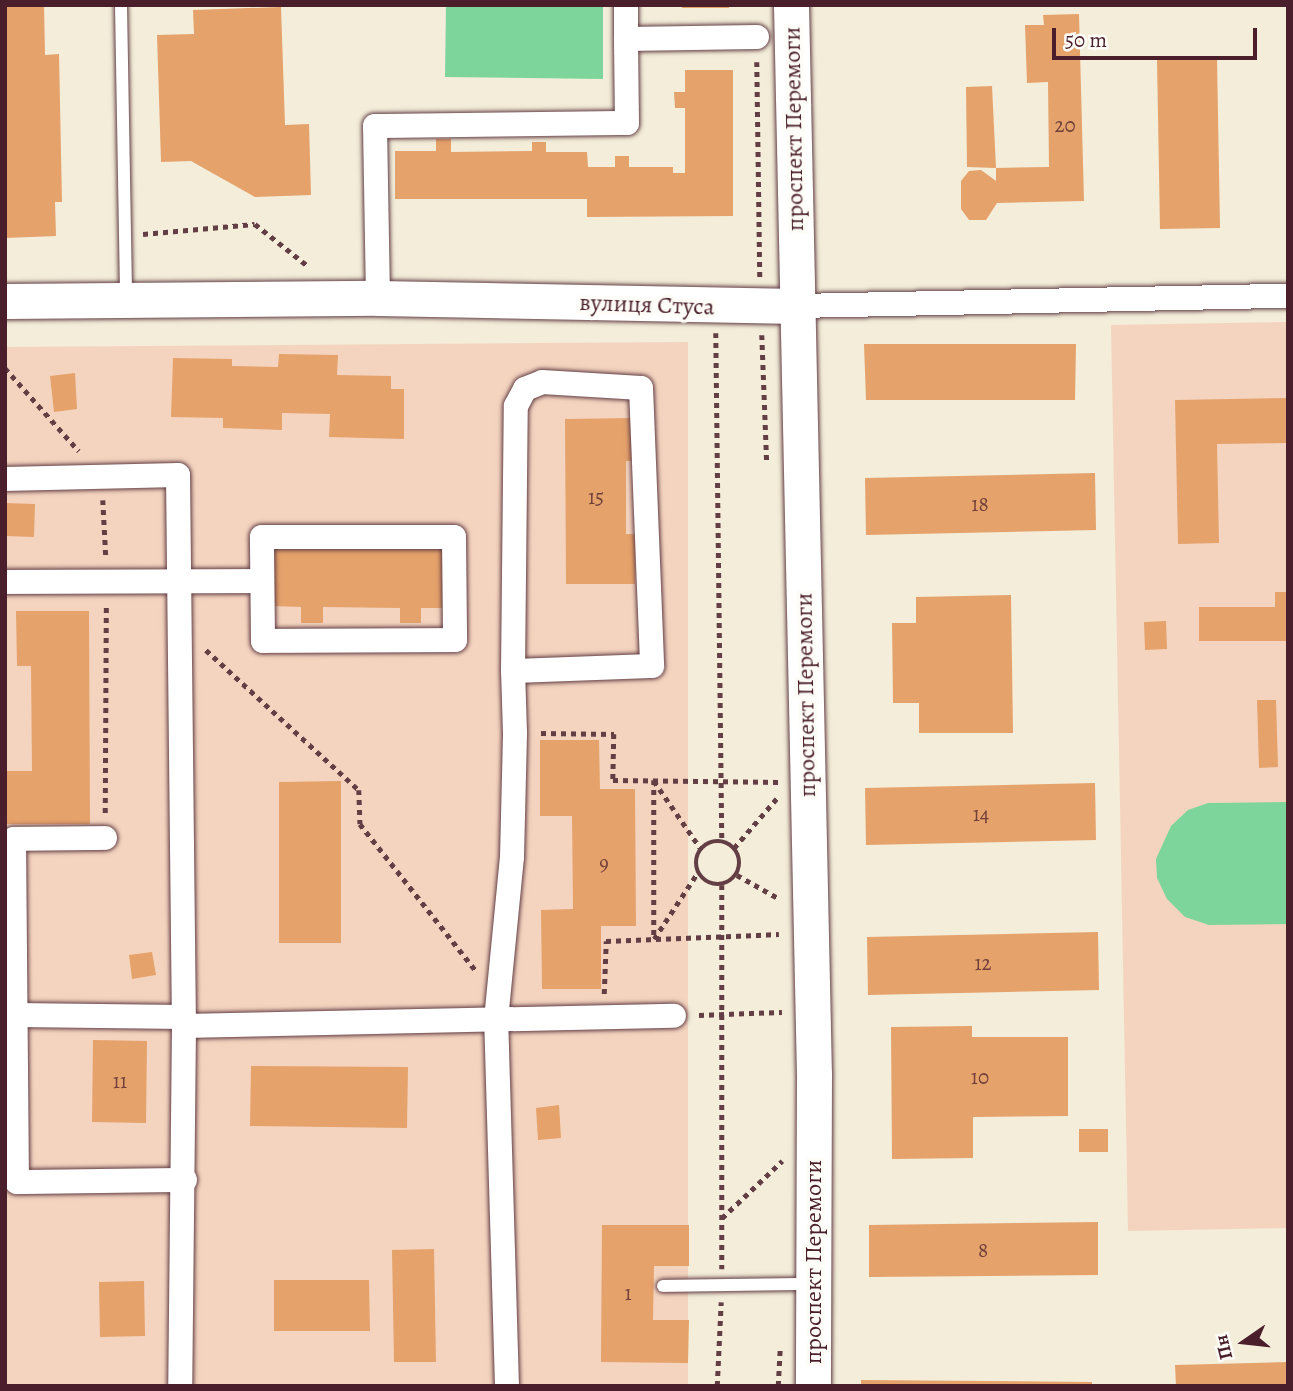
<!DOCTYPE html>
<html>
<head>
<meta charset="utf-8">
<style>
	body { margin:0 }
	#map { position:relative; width:1293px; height:1391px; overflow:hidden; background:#f3edd9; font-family:Alegreya,serif }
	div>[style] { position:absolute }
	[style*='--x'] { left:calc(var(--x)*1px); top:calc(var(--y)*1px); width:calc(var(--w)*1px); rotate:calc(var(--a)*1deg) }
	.built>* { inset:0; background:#f4d4bf }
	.green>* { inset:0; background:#7dd59b }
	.building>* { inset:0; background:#e5a26b }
	.path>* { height:4.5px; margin-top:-2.25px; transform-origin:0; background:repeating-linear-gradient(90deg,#633e45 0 5px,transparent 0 10px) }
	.path>.ring { margin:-2.25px; padding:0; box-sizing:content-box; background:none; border:4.5px solid #633e45; border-radius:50% }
	.roads { filter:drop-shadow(0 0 2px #633e45) drop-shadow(0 0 2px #633e45) }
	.lane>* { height:12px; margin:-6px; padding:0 6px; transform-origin:6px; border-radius:6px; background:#fff }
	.street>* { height:24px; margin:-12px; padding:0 12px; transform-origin:12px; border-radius:12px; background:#fff }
	.secondary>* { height:35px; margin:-17.5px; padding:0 17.5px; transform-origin:17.5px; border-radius:17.5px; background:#fff }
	span { translate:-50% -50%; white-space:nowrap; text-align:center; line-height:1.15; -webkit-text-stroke:7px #fdfcf7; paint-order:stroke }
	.number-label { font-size:21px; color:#71403b }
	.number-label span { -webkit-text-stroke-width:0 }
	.street-label { font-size:24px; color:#4a1f2b }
	.frame { position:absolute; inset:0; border:7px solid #4a1f2b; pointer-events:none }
	.north { position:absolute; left:1209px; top:1307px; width:70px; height:70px; -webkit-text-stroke:5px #fdfcf7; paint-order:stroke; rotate:256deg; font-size:19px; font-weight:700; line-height:28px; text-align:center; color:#4a1f2b }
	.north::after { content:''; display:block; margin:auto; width:24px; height:32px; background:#4a1f2b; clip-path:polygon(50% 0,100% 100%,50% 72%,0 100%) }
	.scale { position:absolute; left:1052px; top:28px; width:205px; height:32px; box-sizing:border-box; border:4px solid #4a1f2b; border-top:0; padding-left:9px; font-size:21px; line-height:24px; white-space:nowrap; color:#4a1f2b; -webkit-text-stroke:5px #fdfcf7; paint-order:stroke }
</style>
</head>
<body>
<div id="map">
	<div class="built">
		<div style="clip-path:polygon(1288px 322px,1288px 1228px,1128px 1231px,1111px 325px)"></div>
		<div style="clip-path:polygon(688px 342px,688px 1386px,5px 1386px,5px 347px)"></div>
	</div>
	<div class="green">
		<div style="clip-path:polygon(446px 5px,603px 5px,603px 79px,445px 77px)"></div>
		<div style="clip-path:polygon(1288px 802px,1288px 924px,1209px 925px,1185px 917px,1167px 899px,1157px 878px,1156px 859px,1171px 826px,1188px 810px,1208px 803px)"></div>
	</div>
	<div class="building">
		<div style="clip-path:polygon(5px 5px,44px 5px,45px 55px,59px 54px,62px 202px,55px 202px,56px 236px,5px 238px)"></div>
		<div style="clip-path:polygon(682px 5px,729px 5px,729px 8px,682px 8px)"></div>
		<div style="clip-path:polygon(281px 7px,285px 125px,309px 124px,311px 195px,255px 197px,191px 161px,161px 162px,157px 35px,194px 34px,193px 10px)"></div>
		<div style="clip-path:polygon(1079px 14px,1084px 201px,997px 203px,986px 220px,969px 220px,961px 209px,961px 181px,969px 171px,981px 170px,996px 181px,996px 168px,1049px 167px,1048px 82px,1027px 83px,1025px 25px,1044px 25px,1043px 15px)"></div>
		<div style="clip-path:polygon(1217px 58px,1220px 228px,1160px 229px,1157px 59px)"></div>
		<div style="clip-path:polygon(685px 70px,733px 70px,733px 216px,587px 217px,587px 199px,395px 199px,395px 151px,436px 151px,436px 139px,451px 139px,451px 152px,532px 151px,532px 142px,546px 142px,546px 152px,587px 152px,588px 167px,615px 167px,615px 156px,629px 156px,629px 167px,673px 167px,673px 173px,685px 173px,685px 108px,675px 108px,674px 92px,685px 92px)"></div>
		<div style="clip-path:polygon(992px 86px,996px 168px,967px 167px,966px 87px)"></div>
		<div style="clip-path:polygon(864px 344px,1076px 344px,1075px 400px,866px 400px)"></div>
		<div style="clip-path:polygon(279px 354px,338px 355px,337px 375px,391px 376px,391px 389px,404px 389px,404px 439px,329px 437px,330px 414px,282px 413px,282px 430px,223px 428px,223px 418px,171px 417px,173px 358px,232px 359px,232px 366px,278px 367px)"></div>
		<div style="clip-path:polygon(75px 373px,77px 409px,54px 412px,50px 376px)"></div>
		<div style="clip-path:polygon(1288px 398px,1288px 443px,1217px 444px,1219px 543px,1178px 544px,1175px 400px)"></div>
		<div style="clip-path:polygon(634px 418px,635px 461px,626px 461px,626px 534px,635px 534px,635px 584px,566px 584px,565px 419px)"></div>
		<div style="clip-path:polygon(1095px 473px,1096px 530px,866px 535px,865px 478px)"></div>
		<div style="clip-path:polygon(5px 503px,35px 504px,34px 537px,5px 536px)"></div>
		<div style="clip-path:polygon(272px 547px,450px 549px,450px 608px,421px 608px,421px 623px,400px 623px,400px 608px,323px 607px,323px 623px,301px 623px,301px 607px,272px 606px)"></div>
		<div style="clip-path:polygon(1275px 592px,1288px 592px,1288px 641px,1199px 641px,1199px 607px,1275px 607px)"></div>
		<div style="clip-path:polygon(1011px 595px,1013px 733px,919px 733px,919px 703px,893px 703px,892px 623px,916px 623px,916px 597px)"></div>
		<div style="clip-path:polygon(16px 611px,89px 611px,90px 824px,5px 824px,5px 771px,32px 771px,31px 666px,17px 666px)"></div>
		<div style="clip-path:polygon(1166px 621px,1167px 649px,1145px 650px,1144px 622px)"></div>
		<div style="clip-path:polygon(1257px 700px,1276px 700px,1278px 767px,1259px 768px)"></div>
		<div style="clip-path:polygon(540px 740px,599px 740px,600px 789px,635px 789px,636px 926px,601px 926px,601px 989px,542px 989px,541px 910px,573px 909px,572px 816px,540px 816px)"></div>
		<div style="clip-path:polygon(341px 781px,341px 943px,279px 943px,279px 782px)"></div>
		<div style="clip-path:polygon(1095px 783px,1096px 840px,866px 845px,865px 788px)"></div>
		<div style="clip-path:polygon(1098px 932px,1099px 990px,868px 995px,867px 937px)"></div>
		<div style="clip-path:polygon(152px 952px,156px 975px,132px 979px,129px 955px)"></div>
		<div style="clip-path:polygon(972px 1026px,972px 1037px,1068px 1037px,1068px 1116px,973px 1117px,973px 1158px,892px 1159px,891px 1027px)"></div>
		<div style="clip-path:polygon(93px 1040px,147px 1041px,146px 1123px,92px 1122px)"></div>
		<div style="clip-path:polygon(251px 1066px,408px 1067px,407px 1128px,250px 1126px)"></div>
		<div style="clip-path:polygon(559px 1105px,561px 1138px,538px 1140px,536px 1108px)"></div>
		<div style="clip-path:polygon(1079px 1129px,1108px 1129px,1108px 1152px,1079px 1152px)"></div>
		<div style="clip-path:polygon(1098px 1222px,1098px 1275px,869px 1277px,869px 1225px)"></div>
		<div style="clip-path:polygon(602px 1225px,689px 1225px,689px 1266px,654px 1266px,653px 1320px,689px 1320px,688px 1363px,601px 1362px)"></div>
		<div style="clip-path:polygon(434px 1249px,436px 1362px,394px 1362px,392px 1250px)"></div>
		<div style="clip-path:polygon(274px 1280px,369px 1280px,370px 1331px,274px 1331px)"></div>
		<div style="clip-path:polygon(144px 1281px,145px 1336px,100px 1337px,99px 1282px)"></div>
		<div style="clip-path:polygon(1288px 1362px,1288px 1386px,1176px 1386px,1175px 1365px)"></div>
		<div style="clip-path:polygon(861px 1380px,1092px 1382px,1092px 1386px,861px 1386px)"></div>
	</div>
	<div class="path">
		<div style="--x:757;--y:62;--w:215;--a:89.2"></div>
		<div style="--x:143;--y:234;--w:112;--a:-5.1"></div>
		<div style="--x:255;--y:224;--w:68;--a:38.4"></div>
		<div style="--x:716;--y:333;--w:508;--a:89.32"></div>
		<div style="--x:762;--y:335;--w:128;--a:87.8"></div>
		<div style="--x:5;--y:368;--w:111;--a:48.3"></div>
		<div style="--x:103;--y:500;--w:57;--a:87"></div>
		<div style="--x:206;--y:650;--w:207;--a:42.5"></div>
		<div style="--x:359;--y:790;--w:34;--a:88"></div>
		<div style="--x:360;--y:824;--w:187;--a:51.7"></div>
		<div style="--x:541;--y:733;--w:73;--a:0.8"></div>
		<div style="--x:614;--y:734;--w:46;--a:91.2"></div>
		<div style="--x:613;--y:780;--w:166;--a:0.7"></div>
		<div style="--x:654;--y:780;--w:159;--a:90"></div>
		<div style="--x:654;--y:781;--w:83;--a:55.3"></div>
		<div style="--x:105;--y:813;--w:208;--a:-89.7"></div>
		<div class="ring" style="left:696px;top:841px;width:39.5px;height:39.5px"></div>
		<div style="--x:734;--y:848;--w:66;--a:-49.3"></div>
		<div style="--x:737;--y:875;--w:47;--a:29.3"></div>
		<div style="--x:722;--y:885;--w:384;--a:90"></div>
		<div style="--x:654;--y:939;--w:80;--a:-56.7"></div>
		<div style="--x:604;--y:994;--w:53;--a:-87.8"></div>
		<div style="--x:606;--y:941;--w:173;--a:-2.3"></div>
		<div style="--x:699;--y:1015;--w:83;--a:-2.1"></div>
		<div style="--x:722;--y:1218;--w:83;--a:-43.5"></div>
		<div style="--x:717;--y:1386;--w:84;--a:-87.3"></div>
		<div style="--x:778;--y:1386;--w:37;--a:-87"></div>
	</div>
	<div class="roads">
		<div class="lane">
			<div style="--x:121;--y:5;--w:292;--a:89"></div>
			<div style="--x:663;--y:1286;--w:147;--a:-0.8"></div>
		</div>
		<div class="street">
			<div style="--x:626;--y:5;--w:34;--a:90"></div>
			<div style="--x:626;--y:39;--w:131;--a:-0.9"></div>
			<div style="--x:378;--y:298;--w:172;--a:-91"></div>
			<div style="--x:375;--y:126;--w:252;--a:-0.7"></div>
			<div style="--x:627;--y:123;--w:84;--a:-90.7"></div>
			<div style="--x:797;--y:306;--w:491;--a:-1.2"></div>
			<div style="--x:5;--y:479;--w:173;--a:-1.3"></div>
			<div style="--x:178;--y:475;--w:551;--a:89.38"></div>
			<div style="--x:184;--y:1026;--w:360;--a:90.6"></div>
			<div style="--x:262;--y:537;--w:192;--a:0"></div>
			<div style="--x:454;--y:537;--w:103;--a:89.4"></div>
			<div style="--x:455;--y:640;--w:192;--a:179.7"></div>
			<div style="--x:263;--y:641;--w:104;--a:-90.6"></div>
			<div style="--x:5;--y:582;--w:257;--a:-0.2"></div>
			<div style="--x:105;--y:838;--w:91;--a:179.4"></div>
			<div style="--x:14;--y:839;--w:343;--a:89.5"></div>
			<div style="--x:17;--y:1182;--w:168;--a:-0.7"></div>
			<div style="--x:15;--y:1015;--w:169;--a:0.7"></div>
			<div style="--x:184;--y:1026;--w:490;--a:-1.2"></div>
			<div style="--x:507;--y:1386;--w:366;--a:-91.7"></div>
			<div style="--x:496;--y:1020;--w:164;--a:-84.4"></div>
			<div style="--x:512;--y:857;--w:124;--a:-88.6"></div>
			<div style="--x:515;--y:733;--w:62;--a:-91.8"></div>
			<div style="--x:513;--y:671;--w:265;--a:-89.4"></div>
			<div style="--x:516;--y:406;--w:19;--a:-62"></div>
			<div style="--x:525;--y:389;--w:18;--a:-22"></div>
			<div style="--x:542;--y:382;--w:99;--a:3.5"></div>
			<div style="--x:641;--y:388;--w:278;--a:87.7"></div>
			<div style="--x:652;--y:666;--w:139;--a:177.9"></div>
		</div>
		<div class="secondary">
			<div style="--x:791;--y:5;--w:1069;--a:88.77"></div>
			<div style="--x:814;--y:1074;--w:312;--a:90.2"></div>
			<div style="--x:5;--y:301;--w:373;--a:-0.5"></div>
			<div style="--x:378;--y:298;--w:419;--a:1.1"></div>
		</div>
	</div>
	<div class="number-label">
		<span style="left:1065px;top:125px">20</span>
		<span style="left:596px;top:497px">15</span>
		<span style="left:980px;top:504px">18</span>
		<span style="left:981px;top:814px">14</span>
		<span style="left:604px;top:863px">9</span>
		<span style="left:983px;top:963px">12</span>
		<span style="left:980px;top:1077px">10</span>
		<span style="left:120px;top:1081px">11</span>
		<span style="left:983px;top:1250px">8</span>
		<span style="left:628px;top:1293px">1</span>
	</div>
	<div class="street-label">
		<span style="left:794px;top:129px;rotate:-91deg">проспект Перемоги</span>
		<span style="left:647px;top:305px;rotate:2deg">вулиця Стуса</span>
		<span style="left:806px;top:695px;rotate:-91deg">проспект Перемоги</span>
		<span style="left:814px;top:1262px;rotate:-90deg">проспект Перемоги</span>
	</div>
	<div class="frame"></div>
	<div class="north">Пн</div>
	<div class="scale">50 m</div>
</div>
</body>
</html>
